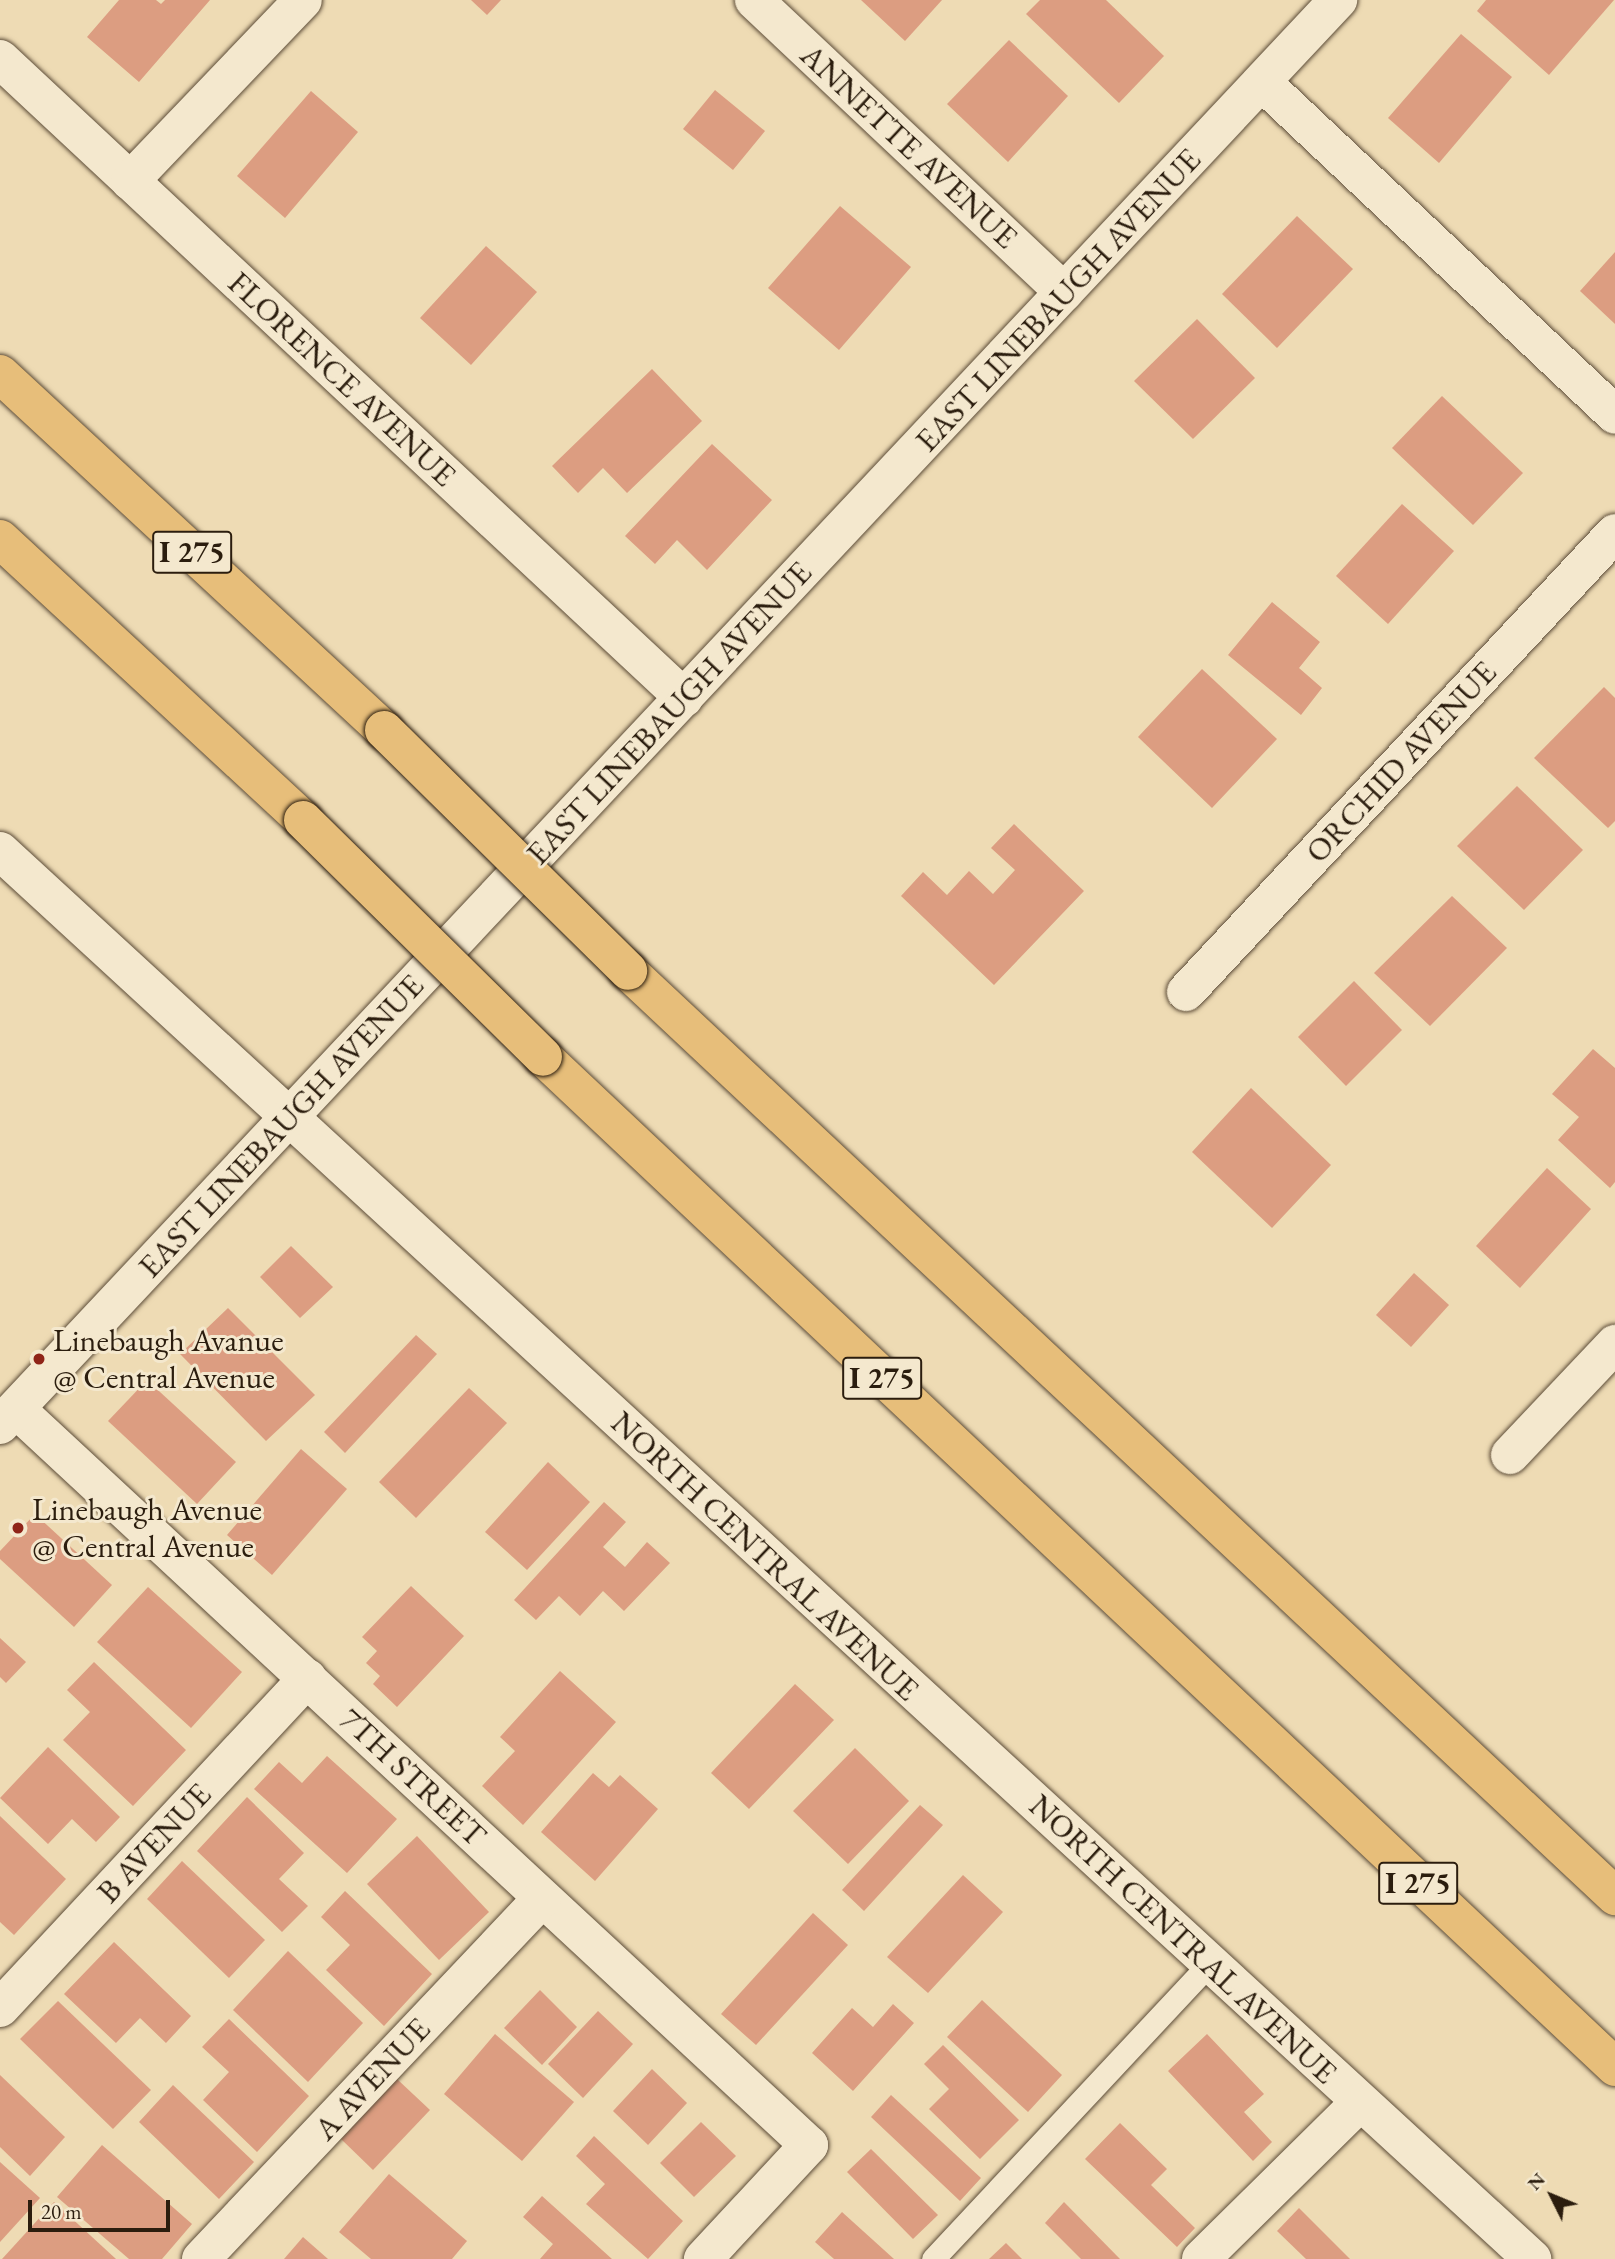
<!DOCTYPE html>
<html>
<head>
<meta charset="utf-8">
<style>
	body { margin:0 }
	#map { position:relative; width:1615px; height:2259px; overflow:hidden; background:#eedbb4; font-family:"EB Garamond",serif }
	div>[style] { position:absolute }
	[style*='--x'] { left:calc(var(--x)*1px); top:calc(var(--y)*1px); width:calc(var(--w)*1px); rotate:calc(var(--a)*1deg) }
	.building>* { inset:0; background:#dc9d81 }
	.roads { filter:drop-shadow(0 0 2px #5c4c38) drop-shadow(0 0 2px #5c4c38) }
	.lane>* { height:23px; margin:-11.5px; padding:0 11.5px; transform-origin:11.5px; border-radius:11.5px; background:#f4e8ce }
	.street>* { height:38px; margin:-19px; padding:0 19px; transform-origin:19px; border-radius:19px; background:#f4e8ce }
	.secondary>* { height:38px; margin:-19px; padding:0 19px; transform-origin:19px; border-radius:19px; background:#f4e8ce }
	.highway>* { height:38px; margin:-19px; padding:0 19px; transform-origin:19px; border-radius:19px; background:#e7be7a }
	.bridges { filter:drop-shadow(0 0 2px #2b1d0e) drop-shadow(0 0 2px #2b1d0e) }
	.highway-bridge>* { height:38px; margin:-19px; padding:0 19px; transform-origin:19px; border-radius:19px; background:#e7be7a }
	.dots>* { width:19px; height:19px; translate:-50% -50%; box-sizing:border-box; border:4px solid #f4e8ce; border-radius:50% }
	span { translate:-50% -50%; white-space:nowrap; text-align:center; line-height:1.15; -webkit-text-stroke:6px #f4e8ce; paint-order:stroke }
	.shield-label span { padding:2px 5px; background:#f4e8ce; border:2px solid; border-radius:5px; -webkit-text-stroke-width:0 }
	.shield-label { font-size:30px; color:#2b1d0e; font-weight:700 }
	.street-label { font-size:32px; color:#2b1d0e }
	.poi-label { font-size:32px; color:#2b1d0e }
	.left { translate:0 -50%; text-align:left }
	.north { position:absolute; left:1517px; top:2161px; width:70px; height:70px; -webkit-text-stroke:5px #f4e8ce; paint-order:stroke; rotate:313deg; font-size:19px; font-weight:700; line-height:28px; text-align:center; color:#2b1d0e }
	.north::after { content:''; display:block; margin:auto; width:24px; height:32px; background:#2b1d0e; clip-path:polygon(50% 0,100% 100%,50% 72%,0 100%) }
	.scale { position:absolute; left:28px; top:2200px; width:142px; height:32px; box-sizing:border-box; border:4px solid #2b1d0e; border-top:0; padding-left:9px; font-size:21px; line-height:24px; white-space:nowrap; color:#2b1d0e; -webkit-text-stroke:5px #f4e8ce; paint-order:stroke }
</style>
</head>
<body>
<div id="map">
	<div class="building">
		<div style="clip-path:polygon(119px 0,156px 0,161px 4px,165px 0,210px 0,139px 82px,87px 37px)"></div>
		<div style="clip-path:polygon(471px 0,501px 0,487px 15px)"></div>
		<div style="clip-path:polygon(861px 0,942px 0,905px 41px)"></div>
		<div style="clip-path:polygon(1040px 0,1106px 0,1164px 56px,1119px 103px,1026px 14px)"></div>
		<div style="clip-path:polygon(1486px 0,1614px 0,1549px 75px,1477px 11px)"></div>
		<div style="clip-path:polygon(1461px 34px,1512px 77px,1439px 163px,1388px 118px)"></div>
		<div style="clip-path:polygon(1009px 40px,1068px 96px,1008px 162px,947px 104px)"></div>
		<div style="clip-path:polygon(715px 90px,765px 131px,733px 170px,683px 129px)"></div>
		<div style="clip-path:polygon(311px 91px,358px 132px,285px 218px,237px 176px)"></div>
		<div style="clip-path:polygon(840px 206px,911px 267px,839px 350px,768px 288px)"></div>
		<div style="clip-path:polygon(1297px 216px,1353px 269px,1277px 348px,1222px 294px)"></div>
		<div style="clip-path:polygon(486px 246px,537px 292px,471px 365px,420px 318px)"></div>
		<div style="clip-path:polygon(1615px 252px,1615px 324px,1580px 291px)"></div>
		<div style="clip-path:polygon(1197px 319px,1255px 378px,1193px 439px,1134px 381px)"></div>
		<div style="clip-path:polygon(652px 369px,702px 421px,627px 493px,603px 468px,578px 493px,552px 466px)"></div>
		<div style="clip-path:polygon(1442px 396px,1523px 473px,1473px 525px,1392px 448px)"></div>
		<div style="clip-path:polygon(712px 444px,772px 500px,707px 570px,677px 540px,655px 564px,625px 536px)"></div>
		<div style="clip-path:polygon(1402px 504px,1454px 551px,1388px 624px,1336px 576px)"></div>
		<div style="clip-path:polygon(1272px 602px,1320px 642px,1299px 668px,1322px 688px,1301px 715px,1228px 655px)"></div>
		<div style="clip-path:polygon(1202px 669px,1277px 739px,1212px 808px,1138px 737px)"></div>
		<div style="clip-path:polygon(1604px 687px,1615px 698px,1615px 821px,1608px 828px,1534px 758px)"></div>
		<div style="clip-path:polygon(1517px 786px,1583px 850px,1524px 910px,1457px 846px)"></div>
		<div style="clip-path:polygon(1014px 824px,1084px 891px,994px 985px,901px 896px,923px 872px,947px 895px,969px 871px,993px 894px,1015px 870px,991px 848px)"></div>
		<div style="clip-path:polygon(1452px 896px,1507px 948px,1430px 1026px,1374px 973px)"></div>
		<div style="clip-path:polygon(1354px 981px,1402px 1030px,1346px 1086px,1298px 1037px)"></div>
		<div style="clip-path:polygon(1593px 1049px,1615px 1068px,1615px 1182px,1610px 1188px,1558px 1140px,1579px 1117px,1552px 1094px)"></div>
		<div style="clip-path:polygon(1251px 1088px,1331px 1165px,1272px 1228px,1192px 1152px)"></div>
		<div style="clip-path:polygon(1547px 1168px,1591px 1209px,1520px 1288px,1476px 1246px)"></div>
		<div style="clip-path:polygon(291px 1246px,333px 1287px,300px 1318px,260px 1277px)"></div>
		<div style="clip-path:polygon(1414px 1273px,1449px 1305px,1411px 1347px,1376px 1315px)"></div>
		<div style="clip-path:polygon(228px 1308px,315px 1395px,266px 1441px,180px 1354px)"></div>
		<div style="clip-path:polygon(416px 1335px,437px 1354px,345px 1453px,324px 1432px)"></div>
		<div style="clip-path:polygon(147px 1380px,236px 1462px,197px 1504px,108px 1421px)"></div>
		<div style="clip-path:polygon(469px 1388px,507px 1423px,416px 1518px,379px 1482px)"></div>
		<div style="clip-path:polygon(301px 1449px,347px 1489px,272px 1575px,227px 1535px)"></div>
		<div style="clip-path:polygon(548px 1462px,590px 1502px,527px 1570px,485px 1532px)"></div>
		<div style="clip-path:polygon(604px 1502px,626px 1522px,603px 1547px,625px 1567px,647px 1542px,670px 1563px,624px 1611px,603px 1591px,580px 1616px,559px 1596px,536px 1620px,514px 1600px)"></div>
		<div style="clip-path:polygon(35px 1514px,112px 1585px,74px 1627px,0 1559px,0 1551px)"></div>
		<div style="clip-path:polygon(411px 1586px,464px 1636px,397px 1707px,373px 1684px,380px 1676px,366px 1663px,377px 1651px,362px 1637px)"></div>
		<div style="clip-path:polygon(148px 1587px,242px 1672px,191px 1728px,97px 1642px)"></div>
		<div style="clip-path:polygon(0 1638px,26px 1662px,6px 1683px,0 1677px)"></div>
		<div style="clip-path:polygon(94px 1662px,186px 1750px,133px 1806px,63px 1740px,90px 1712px,67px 1690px)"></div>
		<div style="clip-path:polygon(560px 1671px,616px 1722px,523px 1825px,482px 1786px,515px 1751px,500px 1737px)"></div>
		<div style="clip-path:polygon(795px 1684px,834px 1720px,749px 1809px,711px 1773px)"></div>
		<div style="clip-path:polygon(48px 1747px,120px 1817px,96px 1842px,72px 1819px,48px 1844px,0 1798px)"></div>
		<div style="clip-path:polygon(855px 1748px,909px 1801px,848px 1864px,793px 1811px)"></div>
		<div style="clip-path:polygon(327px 1756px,397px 1819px,347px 1873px,254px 1789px,279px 1762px,302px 1783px)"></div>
		<div style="clip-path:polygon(593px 1773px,609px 1787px,620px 1775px,658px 1809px,595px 1881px,541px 1832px)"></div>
		<div style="clip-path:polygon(247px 1797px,304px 1853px,279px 1879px,308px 1906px,282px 1932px,197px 1851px)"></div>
		<div style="clip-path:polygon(920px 1805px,943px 1825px,864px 1911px,842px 1890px)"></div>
		<div style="clip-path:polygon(0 1816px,66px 1879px,14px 1935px,0 1922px)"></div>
		<div style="clip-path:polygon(417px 1836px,489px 1912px,439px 1960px,367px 1884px)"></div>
		<div style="clip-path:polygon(182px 1861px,265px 1940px,229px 1978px,147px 1899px)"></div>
		<div style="clip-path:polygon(963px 1875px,1003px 1912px,928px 1993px,887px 1957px)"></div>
		<div style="clip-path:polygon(345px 1891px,432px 1974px,384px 2026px,326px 1970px,350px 1945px,321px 1917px)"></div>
		<div style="clip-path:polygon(813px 1913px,848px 1945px,756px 2045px,721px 2014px)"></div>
		<div style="clip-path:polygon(114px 1942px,191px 2016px,166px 2043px,140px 2018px,116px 2043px,64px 1994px)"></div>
		<div style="clip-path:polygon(288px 1951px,363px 2023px,308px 2082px,233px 2010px)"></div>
		<div style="clip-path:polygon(540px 1990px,577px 2027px,542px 2065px,504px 2028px)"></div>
		<div style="clip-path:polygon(982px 2000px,1062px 2075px,1028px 2112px,947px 2037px)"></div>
		<div style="clip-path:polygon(58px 2001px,151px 2090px,113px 2129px,20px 2039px)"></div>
		<div style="clip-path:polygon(893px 2004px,914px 2023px,853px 2091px,812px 2053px,852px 2008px,873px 2027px)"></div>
		<div style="clip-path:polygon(598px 2011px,633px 2044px,583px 2098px,548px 2064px)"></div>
		<div style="clip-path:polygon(229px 2019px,309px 2096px,257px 2152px,203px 2100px,229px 2072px,202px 2047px)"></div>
		<div style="clip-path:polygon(495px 2034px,574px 2102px,522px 2161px,444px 2094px)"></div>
		<div style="clip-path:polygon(1207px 2034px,1264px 2094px,1244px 2112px,1272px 2142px,1253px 2161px,1168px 2071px)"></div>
		<div style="clip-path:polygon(943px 2045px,1019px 2120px,980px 2159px,929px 2109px,949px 2089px,924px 2064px)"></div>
		<div style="clip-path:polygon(652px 2069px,687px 2103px,648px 2145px,613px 2111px)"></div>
		<div style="clip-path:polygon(0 2075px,65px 2137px,30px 2176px,0 2147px)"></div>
		<div style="clip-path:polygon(397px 2079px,430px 2110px,373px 2170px,341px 2139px)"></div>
		<div style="clip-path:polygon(173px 2085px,254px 2162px,219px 2199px,139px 2122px)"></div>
		<div style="clip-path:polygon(891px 2095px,981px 2178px,960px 2201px,871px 2117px)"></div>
		<div style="clip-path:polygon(701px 2122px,736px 2156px,694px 2197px,660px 2163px)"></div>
		<div style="clip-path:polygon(1120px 2123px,1167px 2169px,1151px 2185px,1195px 2228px,1177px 2247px,1085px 2159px)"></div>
		<div style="clip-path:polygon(594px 2136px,683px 2221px,648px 2259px,586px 2204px,605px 2184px,576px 2156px)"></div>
		<div style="clip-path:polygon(102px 2145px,192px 2224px,162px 2259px,129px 2259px,57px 2197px)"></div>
		<div style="clip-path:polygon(871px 2149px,938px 2215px,913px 2239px,847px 2172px)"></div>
		<div style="clip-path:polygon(0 2162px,40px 2198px,0 2242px)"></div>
		<div style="clip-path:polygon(389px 2174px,467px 2241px,452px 2259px,371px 2259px,339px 2232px)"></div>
		<div style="clip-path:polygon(542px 2196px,612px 2259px,540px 2259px,553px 2244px,523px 2217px)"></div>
		<div style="clip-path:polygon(54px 2202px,116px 2259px,2px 2259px)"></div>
		<div style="clip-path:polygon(1064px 2202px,1120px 2259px,1081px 2259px,1045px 2223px)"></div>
		<div style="clip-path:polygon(1299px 2208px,1350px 2259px,1306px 2259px,1277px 2231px)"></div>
		<div style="clip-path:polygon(842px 2212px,894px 2259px,834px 2259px,815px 2242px)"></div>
		<div style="clip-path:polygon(303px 2237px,328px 2259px,284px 2259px)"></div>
		<div style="clip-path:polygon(1006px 2243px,1022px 2259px,989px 2259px)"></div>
	</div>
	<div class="roads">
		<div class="lane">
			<div style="--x:933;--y:2259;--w:404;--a:-46.9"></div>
		</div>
		<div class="street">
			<div style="--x:754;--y:0;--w:426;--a:43.3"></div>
			<div style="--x:0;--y:59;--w:936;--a:43.05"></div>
			<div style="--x:1262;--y:82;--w:485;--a:43.3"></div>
			<div style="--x:130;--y:181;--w:250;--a:-46.3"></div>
			<div style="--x:0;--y:851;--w:2081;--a:42.58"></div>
			<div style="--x:1186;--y:992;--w:628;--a:-46.93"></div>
			<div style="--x:16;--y:1409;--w:1082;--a:42.87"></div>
			<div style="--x:809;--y:2145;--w:156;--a:132.9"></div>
			<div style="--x:1510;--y:1455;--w:153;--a:-46.6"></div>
			<div style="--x:0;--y:2008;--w:451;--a:-47"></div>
			<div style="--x:201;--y:2259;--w:496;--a:-46.6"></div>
			<div style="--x:1201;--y:2259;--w:223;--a:-44.6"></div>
		</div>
		<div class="secondary">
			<div style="--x:0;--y:1425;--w:1955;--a:-46.8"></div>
		</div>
		<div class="highway">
			<div style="--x:0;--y:374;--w:524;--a:42.83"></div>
			<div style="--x:0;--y:539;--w:413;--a:42.8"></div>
			<div style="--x:628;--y:971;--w:1353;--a:43.14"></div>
			<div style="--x:543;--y:1057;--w:1473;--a:43.29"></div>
		</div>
	</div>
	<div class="bridges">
		<div class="highway-bridge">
			<div style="--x:384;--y:730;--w:343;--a:44.6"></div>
			<div style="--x:303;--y:820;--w:337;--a:44.6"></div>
		</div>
	</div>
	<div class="dots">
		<div style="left:39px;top:1359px;background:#8f2418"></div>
		<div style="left:18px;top:1528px;background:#8f2418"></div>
	</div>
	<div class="shield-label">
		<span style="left:192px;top:552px">I 275</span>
		<span style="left:882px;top:1378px">I 275</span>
		<span style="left:1418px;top:1883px">I 275</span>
	</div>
	<div class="street-label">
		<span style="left:909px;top:146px;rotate:43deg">ANNETTE AVENUE</span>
		<span style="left:1058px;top:300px;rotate:-47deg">EAST LINEBAUGH AVENUE</span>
		<span style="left:342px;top:379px;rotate:43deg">FLORENCE AVENUE</span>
		<span style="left:669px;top:713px;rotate:-47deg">EAST LINEBAUGH AVENUE</span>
		<span style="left:1401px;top:762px;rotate:-47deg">ORCHID AVENUE</span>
		<span style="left:281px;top:1126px;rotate:-47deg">EAST LINEBAUGH AVENUE</span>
		<span style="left:765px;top:1556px;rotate:43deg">NORTH CENTRAL AVENUE</span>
		<span style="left:413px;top:1777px;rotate:43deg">7TH STREET</span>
		<span style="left:154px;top:1843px;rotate:-47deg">B AVENUE</span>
		<span style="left:1183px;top:1939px;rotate:43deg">NORTH CENTRAL AVENUE</span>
		<span style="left:372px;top:2079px;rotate:-47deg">A AVENUE</span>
	</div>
	<div class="poi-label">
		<span class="left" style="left:53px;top:1359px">Linebaugh Avanue<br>@ Central Avenue</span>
		<span class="left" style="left:32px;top:1528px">Linebaugh Avenue<br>@ Central Avenue</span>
	</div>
	<div class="north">N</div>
	<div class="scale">20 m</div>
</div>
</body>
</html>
